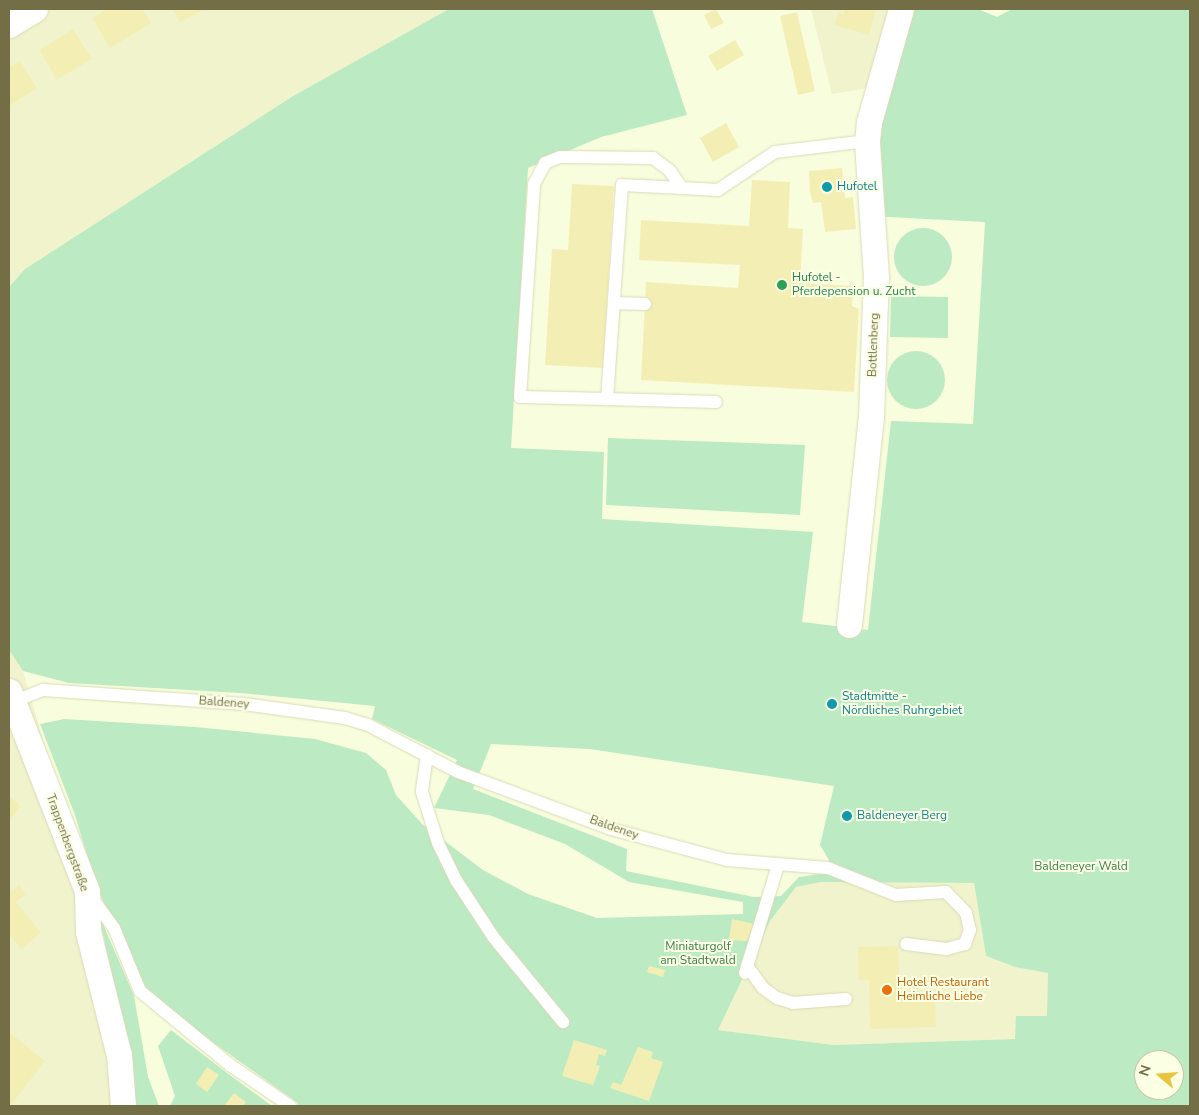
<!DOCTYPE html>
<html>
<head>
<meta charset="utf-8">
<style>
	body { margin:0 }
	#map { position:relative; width:1199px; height:1115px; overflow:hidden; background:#f8fddd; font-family:"Nunito Sans",sans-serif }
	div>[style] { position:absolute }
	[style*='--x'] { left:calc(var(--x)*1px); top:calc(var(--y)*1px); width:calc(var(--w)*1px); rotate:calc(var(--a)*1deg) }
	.residential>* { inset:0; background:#f0f3cc }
	.green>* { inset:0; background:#bceac3 }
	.round { border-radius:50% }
	.building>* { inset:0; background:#f3efb4 }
	.roads { filter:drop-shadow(0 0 1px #dadbb5) drop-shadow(0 0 1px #dadbb5) }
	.service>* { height:12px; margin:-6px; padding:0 6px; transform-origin:6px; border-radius:6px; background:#fff }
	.minor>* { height:25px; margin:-12.5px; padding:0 12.5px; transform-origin:12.5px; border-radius:12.5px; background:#fff }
	.secondary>* { height:28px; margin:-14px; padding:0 14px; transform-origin:14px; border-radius:14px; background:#fff }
	.dots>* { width:14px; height:14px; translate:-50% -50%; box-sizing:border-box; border:2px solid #fbffe4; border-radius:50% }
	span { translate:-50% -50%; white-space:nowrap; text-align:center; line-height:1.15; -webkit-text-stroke:4px #fbffe4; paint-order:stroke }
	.culture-label { font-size:12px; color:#0d838f }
	.left { translate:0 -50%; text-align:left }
	.leisure-label { font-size:12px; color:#27864d }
	.street-label { font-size:12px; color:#736e46 }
	.park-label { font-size:12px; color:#407f50 }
	.food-label { font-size:12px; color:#c56008 }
	.frame { position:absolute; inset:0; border:10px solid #736e46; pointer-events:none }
	.north { position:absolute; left:1134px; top:1050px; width:50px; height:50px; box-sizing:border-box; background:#fbffe4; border:1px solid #c5c5a5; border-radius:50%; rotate:288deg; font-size:14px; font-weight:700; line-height:20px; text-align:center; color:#736e46 }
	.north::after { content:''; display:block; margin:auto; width:18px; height:22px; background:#ecc33d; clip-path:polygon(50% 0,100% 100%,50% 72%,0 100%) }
</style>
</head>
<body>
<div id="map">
	<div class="residential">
		<div style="clip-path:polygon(9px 9px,449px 9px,293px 96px,25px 269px,9px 287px)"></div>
		<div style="clip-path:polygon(811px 9px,897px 9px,875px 87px,832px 94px)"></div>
		<div style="clip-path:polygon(9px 650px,23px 671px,87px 891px,123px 1106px,9px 1106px)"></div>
		<div style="clip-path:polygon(821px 882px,974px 883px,986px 956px,1015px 967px,1048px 973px,1047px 1017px,1015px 1039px,834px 1045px,718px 1030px,770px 921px,796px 887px)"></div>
	</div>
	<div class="green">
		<div style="clip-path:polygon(evenodd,449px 9px,652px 9px,687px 115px,601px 137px,528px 168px,511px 448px,604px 452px,602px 519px,813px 532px,802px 622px,868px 630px,891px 421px,973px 424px,985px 222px,869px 216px,865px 138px,897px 9px,978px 9px,997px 17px,1012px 9px,1190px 9px,1190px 1106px,297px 1106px,298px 1103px,187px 1024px,152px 995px,137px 977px,96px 885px,75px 815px,40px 724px,64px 719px,195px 727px,315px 739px,366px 753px,386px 770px,396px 795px,422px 824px,483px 870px,528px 894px,597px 918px,743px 914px,743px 902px,629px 882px,565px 844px,489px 815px,434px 808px,457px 760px,372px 719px,375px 706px,240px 693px,69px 683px,23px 671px,9px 650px,9px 287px,25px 269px,293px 96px,449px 9px,491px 744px,590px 749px,834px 786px,820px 845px,829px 860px,827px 873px,799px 877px,781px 896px,754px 897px,626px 871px,627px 849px,473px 789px,491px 744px,449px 9px,821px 882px,974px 883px,986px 956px,1015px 967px,1048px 973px,1047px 1016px,1016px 1016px,1015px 1039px,834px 1045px,718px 1030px,770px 921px,796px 887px,821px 882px,449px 9px,1144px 1060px,1174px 1060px,1174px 1090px,1144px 1090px,1144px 1060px)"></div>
		<div class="round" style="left:894px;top:228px;width:58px;height:58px"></div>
		<div style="clip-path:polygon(891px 296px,948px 297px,948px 338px,890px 337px)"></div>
		<div class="round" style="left:887px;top:351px;width:58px;height:58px"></div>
		<div style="clip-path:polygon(608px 438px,805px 445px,800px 515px,606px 505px)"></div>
		<div style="clip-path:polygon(99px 915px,134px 996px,148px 1077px,159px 1106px,128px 1106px,116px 996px)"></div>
		<div style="clip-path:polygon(171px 1030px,231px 1076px,272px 1106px,170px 1106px,175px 1096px,158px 1046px)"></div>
	</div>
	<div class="building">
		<div style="clip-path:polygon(107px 9px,142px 9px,151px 23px,110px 48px,92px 18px)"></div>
		<div style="clip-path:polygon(173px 9px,205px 9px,180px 22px)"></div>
		<div style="clip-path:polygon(716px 9px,724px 23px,711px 29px,704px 15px)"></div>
		<div style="clip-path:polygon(845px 9px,876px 9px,869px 35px,835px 25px,838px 12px,844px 14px)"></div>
		<div style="clip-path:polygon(797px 12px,815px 91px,798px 95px,780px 16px)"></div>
		<div style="clip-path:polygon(73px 29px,92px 59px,57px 80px,39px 50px)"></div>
		<div style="clip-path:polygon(735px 40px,744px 55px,717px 71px,708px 56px)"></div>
		<div style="clip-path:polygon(20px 61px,37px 88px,9px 106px,9px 67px)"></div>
		<div style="clip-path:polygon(726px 123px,739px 147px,713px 162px,700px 138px)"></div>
		<div style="clip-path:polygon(842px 168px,845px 198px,853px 197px,856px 229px,825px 232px,821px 202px,813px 203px,810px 193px,809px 171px)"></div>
		<div style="clip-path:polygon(752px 180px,790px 182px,788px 228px,803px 229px,800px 283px,853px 286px,852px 306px,859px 309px,854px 392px,641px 380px,646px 282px,738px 288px,740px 265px,639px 260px,641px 220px,749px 226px)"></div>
		<div style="clip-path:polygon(572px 184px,614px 186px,603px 368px,545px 365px,552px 249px,568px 250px)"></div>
		<div style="clip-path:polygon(9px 796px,21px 806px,9px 821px)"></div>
		<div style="clip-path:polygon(19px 885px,26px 894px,16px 902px,41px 933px,21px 949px,9px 934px,9px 894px)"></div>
		<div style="clip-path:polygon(732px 919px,754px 924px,747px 941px,729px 940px)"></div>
		<div style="clip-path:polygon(898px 946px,899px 980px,904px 980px,904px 996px,935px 996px,936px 1027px,870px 1029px,869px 980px,859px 980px,858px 947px)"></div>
		<div style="clip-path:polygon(649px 966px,665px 970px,663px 977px,647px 972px)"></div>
		<div style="clip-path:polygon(9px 1032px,45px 1061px,10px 1106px,9px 1106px)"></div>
		<div style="clip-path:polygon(574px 1040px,607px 1050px,605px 1056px,599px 1054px,596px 1065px,600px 1066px,593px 1085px,562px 1076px)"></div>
		<div style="clip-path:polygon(638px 1047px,653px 1052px,651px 1058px,663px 1062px,649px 1101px,610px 1088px,613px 1082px,621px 1085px)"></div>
		<div style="clip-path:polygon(207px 1067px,219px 1075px,207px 1092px,196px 1084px)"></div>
		<div style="clip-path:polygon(234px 1093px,246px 1102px,243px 1106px,224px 1106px)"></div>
	</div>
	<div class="roads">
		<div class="service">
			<div style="--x:682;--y:188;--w:60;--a:-177.1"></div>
			<div style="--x:622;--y:185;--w:215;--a:94"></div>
			<div style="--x:607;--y:399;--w:109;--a:1.6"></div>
			<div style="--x:614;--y:303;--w:31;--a:2"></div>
			<div style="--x:607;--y:399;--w:87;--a:-178.7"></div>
			<div style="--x:520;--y:397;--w:213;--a:-86.2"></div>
			<div style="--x:534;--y:184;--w:24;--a:-62"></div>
			<div style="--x:545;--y:163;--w:16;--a:-22"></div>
			<div style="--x:560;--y:157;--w:93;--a:0.6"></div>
			<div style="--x:653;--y:158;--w:21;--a:37"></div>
			<div style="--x:670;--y:171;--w:21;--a:55"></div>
			<div style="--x:682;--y:188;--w:36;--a:3"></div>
			<div style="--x:718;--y:190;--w:69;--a:-33.7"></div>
			<div style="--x:775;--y:152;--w:93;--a:-6.8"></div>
			<div style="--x:13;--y:702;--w:32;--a:-22"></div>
			<div style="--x:43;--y:690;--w:201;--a:4"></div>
			<div style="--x:244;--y:704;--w:102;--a:7.9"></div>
			<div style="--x:345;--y:718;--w:24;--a:17"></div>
			<div style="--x:368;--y:725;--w:102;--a:27.6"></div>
			<div style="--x:458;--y:772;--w:163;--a:20.4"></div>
			<div style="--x:611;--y:829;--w:120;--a:15"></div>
			<div style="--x:727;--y:860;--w:101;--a:4.5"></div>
			<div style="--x:828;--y:868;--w:73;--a:21.7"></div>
			<div style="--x:896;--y:895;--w:50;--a:-3.4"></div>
			<div style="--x:946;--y:892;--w:29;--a:46"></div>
			<div style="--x:966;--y:913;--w:17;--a:77"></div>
			<div style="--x:970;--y:930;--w:15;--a:110"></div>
			<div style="--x:965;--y:944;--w:20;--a:165"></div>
			<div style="--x:946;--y:949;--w:40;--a:-172.9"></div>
			<div style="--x:427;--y:755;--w:37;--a:98"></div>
			<div style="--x:422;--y:792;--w:53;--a:72.6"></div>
			<div style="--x:438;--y:843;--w:41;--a:64.1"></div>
			<div style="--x:456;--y:880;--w:69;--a:56.8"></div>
			<div style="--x:494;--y:938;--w:109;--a:50.6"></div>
			<div style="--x:90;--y:895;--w:41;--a:54"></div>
			<div style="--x:114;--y:928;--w:68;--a:67.6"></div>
			<div style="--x:140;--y:991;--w:117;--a:39.4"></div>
			<div style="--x:230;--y:1065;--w:73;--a:34.3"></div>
			<div style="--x:747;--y:966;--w:27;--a:54"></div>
			<div style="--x:763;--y:988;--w:17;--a:36"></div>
			<div style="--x:777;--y:998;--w:17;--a:17"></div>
			<div style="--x:793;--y:1003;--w:53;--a:-4.3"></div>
			<div style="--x:745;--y:973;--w:113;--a:-73"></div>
		</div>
		<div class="minor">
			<div style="--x:849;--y:625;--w:209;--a:-84"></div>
			<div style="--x:871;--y:417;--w:140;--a:-88"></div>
			<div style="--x:876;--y:277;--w:136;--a:-93.8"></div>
			<div style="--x:867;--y:141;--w:19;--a:-84"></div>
			<div style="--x:869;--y:122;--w:117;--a:-74.2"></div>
			<div style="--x:9;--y:691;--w:215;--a:68.7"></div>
			<div style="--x:87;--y:891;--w:41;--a:88.6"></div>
			<div style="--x:88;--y:932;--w:127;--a:75.9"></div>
			<div style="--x:119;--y:1055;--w:51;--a:85.5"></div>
		</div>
		<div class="secondary">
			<div style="--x:9;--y:24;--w:29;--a:-31"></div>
		</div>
	</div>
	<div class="dots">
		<div style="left:827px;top:187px;background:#0f9aa8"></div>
		<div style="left:782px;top:285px;background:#2e9e5b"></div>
		<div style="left:832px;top:704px;background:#0f9aa8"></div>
		<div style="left:847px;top:816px;background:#0f9aa8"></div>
		<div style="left:887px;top:990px;background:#e8710a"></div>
	</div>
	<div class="culture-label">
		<span class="left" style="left:837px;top:187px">Hufotel</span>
		<span class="left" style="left:842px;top:704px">Stadtmitte -<br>Nördliches Ruhrgebiet</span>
		<span class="left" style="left:857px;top:816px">Baldeneyer Berg</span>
	</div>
	<div class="leisure-label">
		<span class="left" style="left:792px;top:285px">Hufotel -<br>Pferdepension u. Zucht</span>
	</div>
	<div class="street-label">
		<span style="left:874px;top:345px;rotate:-88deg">Bottlenberg</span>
		<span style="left:224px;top:703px;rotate:4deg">Baldeney</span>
		<span style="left:614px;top:828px;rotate:19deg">Baldeney</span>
		<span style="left:67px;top:843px;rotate:70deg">Trappenbergstraße</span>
	</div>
	<div class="park-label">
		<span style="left:1081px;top:867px">Baldeneyer Wald</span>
		<span style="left:698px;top:954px">Miniaturgolf<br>am Stadtwald</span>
	</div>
	<div class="food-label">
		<span class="left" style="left:897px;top:990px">Hotel Restaurant<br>Heimliche Liebe</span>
	</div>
	<div class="frame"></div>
	<div class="north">N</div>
</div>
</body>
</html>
